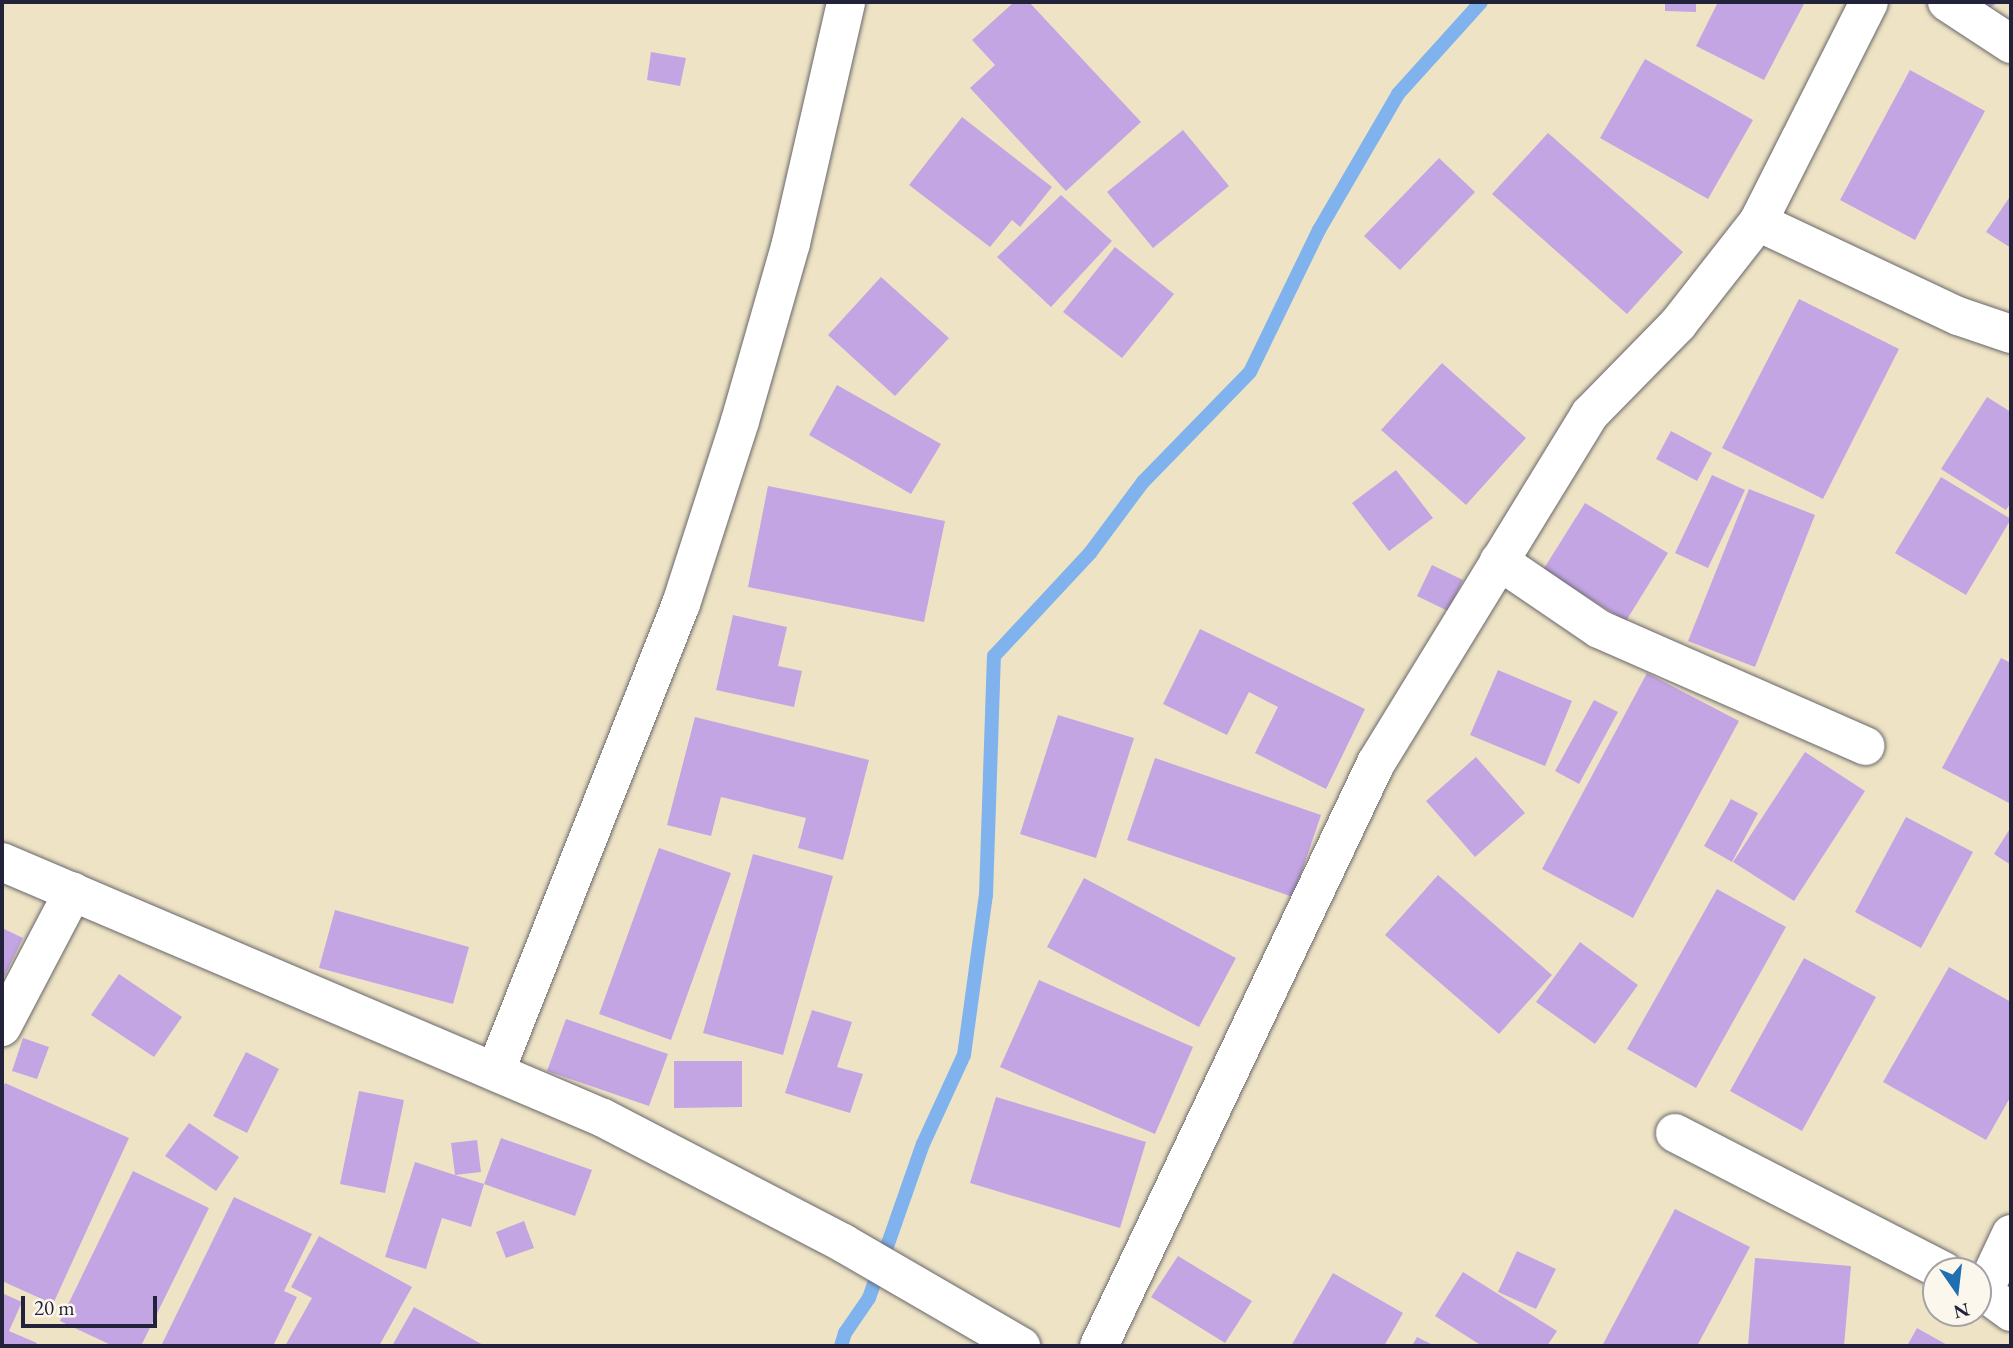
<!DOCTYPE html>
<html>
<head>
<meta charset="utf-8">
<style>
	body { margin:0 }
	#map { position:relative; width:2013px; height:1348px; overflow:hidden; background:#eee4c5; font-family:"EB Garamond",serif }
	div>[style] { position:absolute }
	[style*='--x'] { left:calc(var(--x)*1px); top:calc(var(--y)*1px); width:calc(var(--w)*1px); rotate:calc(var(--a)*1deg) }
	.stream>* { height:14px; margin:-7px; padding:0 7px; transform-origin:7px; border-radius:7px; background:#80b3ed }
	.building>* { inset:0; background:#c3a5e4 }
	.roads { filter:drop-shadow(0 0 2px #69666b) drop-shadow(0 0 2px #69666b) }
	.minor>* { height:38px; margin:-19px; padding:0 19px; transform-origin:19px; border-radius:19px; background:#fff }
	.tertiary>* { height:38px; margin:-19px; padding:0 19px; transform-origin:19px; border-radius:19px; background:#fff }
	span { translate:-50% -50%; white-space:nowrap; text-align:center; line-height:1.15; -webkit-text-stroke:5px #fbf7ec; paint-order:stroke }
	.frame { position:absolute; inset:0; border:4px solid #22223b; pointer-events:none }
	.north { position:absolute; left:1922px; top:1257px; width:70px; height:70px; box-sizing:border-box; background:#fbf7ec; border:2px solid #a4a2a5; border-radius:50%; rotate:166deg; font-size:19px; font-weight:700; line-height:28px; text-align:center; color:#22223b }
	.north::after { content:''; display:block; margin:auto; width:24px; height:32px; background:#1f6fb2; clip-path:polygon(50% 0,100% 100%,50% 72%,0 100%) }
	.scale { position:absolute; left:21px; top:1296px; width:136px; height:32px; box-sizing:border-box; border:4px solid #22223b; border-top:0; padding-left:9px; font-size:21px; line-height:24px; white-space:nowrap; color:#22223b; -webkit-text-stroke:5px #fbf7ec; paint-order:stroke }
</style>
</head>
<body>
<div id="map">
	<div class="stream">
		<div style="--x:841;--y:1346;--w:14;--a:-73"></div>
		<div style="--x:845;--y:1333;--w:42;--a:-55.6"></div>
		<div style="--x:869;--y:1298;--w:163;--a:-70.7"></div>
		<div style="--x:923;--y:1144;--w:98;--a:-65.3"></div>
		<div style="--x:964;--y:1055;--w:162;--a:-82.2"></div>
		<div style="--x:986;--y:895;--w:239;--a:-88.1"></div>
		<div style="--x:994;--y:656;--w:141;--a:-47"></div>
		<div style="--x:1090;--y:553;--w:89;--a:-53.3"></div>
		<div style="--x:1143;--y:482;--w:153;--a:-45.8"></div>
		<div style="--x:1250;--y:372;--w:158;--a:-64.1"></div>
		<div style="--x:1319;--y:230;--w:157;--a:-59.8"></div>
		<div style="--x:1398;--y:94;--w:124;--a:-47.9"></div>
	</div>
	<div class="building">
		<div style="clip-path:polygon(1014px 2px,1029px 2px,1141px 122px,1066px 191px,970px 88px,995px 65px,972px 40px)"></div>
		<div style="clip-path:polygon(1665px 2px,1696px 2px,1696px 12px,1665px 11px)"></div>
		<div style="clip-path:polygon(1718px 2px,1805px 2px,1764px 80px,1696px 46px)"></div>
		<div style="clip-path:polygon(1976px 2px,1999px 2px,1983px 12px)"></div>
		<div style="clip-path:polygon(651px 52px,686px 58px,680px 86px,647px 80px)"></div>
		<div style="clip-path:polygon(1645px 59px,1753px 120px,1708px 199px,1600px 138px)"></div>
		<div style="clip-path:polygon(1910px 70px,1985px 111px,1915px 240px,1840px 200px)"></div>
		<div style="clip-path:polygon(962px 117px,1052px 187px,1020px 227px,1012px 220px,990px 247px,909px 185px)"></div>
		<div style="clip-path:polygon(1183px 130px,1229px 186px,1153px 248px,1107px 192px)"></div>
		<div style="clip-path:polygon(1548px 133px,1683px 252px,1627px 314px,1492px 194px)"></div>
		<div style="clip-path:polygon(1439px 158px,1475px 192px,1400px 270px,1364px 236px)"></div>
		<div style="clip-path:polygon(1061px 195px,1112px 241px,1051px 307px,997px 257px)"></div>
		<div style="clip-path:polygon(2011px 195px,2011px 248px,1986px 232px)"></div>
		<div style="clip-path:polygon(1115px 247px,1174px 294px,1122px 358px,1063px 312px)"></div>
		<div style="clip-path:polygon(881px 277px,949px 338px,895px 396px,828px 335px)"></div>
		<div style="clip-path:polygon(1799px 299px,1899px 349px,1823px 499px,1722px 448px)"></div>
		<div style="clip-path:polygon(1442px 363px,1526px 438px,1466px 505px,1381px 430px)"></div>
		<div style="clip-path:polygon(837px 385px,941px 444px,911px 494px,809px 435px)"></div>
		<div style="clip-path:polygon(1987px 397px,2011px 412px,2011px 502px,2006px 510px,1941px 469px)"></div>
		<div style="clip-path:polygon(1671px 431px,1712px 453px,1697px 481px,1656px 459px)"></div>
		<div style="clip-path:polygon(1396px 470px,1433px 518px,1389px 551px,1352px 503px)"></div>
		<div style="clip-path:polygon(1712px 475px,1745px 490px,1708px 568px,1675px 553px)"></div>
		<div style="clip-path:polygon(1941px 477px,2011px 519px,1966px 595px,1895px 553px)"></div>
		<div style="clip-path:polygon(768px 486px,945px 521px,924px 622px,748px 587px)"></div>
		<div style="clip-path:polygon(1749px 489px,1815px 515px,1755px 667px,1688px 641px)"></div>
		<div style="clip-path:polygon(1585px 503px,1668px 553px,1626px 621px,1543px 570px)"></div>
		<div style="clip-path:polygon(1432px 565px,1463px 580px,1448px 611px,1417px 596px)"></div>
		<div style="clip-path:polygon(733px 615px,787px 627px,778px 666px,802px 671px,794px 707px,716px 690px)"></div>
		<div style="clip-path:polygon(1200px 629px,1365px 709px,1326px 789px,1255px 753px,1278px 707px,1249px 692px,1227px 735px,1163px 704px)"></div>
		<div style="clip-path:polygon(2001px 658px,2011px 663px,2009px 803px,1942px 768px)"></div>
		<div style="clip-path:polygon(1498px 670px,1572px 701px,1545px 766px,1470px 735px)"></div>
		<div style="clip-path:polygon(1647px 673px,1739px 721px,1633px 918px,1542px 869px)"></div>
		<div style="clip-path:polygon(1594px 700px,1618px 712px,1579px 784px,1555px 771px)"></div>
		<div style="clip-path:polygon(1058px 715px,1134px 738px,1096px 858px,1020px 834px)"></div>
		<div style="clip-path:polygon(695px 717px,869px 760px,843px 860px,798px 848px,806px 818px,721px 797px,711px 836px,667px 825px)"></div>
		<div style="clip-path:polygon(1805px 752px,1865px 791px,1794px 901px,1733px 862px)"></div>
		<div style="clip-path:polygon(1476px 757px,1525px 813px,1475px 857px,1426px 801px)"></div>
		<div style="clip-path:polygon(1155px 758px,1321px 815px,1293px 897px,1127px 840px)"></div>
		<div style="clip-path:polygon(1731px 799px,1758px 813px,1732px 862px,1704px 846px)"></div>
		<div style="clip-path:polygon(1906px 817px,1973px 852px,1921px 948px,1855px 912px)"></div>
		<div style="clip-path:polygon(2011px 827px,2011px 865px,1994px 854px)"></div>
		<div style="clip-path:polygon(659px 848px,731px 873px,671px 1040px,599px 1014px)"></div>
		<div style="clip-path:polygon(753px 854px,833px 876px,783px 1055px,703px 1033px)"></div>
		<div style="clip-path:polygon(1438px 875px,1552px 975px,1499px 1034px,1385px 935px)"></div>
		<div style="clip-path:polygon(1084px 878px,1236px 958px,1199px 1027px,1047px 947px)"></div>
		<div style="clip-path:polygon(1717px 889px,1786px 927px,1696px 1088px,1627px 1049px)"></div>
		<div style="clip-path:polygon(335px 910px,469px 947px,453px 1004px,319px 968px)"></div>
		<div style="clip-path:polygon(2px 928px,23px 938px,2px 981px)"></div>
		<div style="clip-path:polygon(1580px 942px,1638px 985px,1595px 1044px,1536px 1002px)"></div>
		<div style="clip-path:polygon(1804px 958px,1876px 997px,1802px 1131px,1730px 1091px)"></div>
		<div style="clip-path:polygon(1949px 967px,2011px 1002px,2011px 1096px,1986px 1140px,1883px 1082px)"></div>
		<div style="clip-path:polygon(119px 974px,182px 1017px,154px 1057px,91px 1015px)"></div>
		<div style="clip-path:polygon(1039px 980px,1193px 1047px,1155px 1134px,1000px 1067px)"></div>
		<div style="clip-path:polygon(812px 1010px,852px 1022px,837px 1067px,863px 1074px,850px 1113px,785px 1093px)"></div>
		<div style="clip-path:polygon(566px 1019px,668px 1054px,649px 1106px,547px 1071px)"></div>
		<div style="clip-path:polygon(23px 1038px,49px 1047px,37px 1079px,12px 1071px)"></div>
		<div style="clip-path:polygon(246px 1052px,279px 1069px,247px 1133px,213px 1116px)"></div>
		<div style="clip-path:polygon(674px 1061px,742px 1061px,742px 1107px,674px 1108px)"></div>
		<div style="clip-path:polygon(5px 1083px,129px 1138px,53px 1304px,2px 1281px,2px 1090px)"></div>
		<div style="clip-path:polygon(359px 1091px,404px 1100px,385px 1193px,340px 1184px)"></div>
		<div style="clip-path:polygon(996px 1097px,1146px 1142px,1120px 1228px,970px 1183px)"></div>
		<div style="clip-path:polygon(189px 1123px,239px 1157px,216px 1191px,165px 1156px)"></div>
		<div style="clip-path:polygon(501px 1138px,592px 1170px,575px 1216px,484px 1184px)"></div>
		<div style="clip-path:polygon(477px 1140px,481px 1172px,455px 1175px,484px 1184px,471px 1227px,442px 1218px,426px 1269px,385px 1257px,415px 1162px,455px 1175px,451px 1143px)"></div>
		<div style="clip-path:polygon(133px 1171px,209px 1208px,141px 1346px,113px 1346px,60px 1321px)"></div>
		<div style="clip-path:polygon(234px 1197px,312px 1234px,284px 1291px,297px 1297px,273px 1346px,161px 1346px)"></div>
		<div style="clip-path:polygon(1675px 1209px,1750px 1247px,1697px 1346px,1602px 1346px)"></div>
		<div style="clip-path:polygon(524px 1221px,534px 1248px,506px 1258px,496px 1232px)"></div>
		<div style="clip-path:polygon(319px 1236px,412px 1287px,379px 1346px,285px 1346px,312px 1298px,291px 1287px)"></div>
		<div style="clip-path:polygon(1517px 1251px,1556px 1269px,1536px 1309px,1498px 1292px)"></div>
		<div style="clip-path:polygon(1178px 1256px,1252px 1301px,1225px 1343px,1151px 1297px)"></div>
		<div style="clip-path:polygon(1755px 1258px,1851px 1266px,1844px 1346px,1748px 1346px)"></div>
		<div style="clip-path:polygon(1463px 1272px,1557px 1331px,1547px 1346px,1482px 1346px,1435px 1316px)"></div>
		<div style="clip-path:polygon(1333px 1273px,1403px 1313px,1384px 1346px,1291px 1346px)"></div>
		<div style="clip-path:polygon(2px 1293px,22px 1302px,9px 1331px,37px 1343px,36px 1346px,2px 1346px)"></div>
		<div style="clip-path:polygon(414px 1307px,485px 1346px,392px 1346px)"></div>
		<div style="clip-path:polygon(1917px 1328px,1949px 1346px,1907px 1346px)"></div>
		<div style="clip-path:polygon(1417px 1337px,1435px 1346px,1412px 1346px)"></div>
	</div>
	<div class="roads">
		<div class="minor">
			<div style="--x:1947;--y:2;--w:77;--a:33.3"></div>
			<div style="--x:1758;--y:222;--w:221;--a:25.2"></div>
			<div style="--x:1958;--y:316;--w:56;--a:18.8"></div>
			<div style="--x:1499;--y:561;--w:121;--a:34.2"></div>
			<div style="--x:1599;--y:629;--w:291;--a:23.7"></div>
			<div style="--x:2;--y:862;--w:653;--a:23.07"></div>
			<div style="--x:603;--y:1118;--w:271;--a:27.5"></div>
			<div style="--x:2;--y:1027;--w:153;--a:-62.3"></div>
			<div style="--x:496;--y:1070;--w:501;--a:-68.35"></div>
			<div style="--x:681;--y:604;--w:192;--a:-72.1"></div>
			<div style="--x:740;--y:421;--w:185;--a:-74"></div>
			<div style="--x:791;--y:243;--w:247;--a:-77.1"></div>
			<div style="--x:1675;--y:1133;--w:302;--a:27.2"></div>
			<div style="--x:1978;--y:1288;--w:41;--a:36"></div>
			<div style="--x:1984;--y:1291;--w:63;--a:-64.7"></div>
			<div style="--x:1099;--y:1346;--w:645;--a:-64.59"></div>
			<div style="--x:1376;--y:763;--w:409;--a:-58.5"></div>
			<div style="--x:1590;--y:414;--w:126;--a:-45.6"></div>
			<div style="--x:1678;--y:324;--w:130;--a:-51.9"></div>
			<div style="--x:1758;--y:222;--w:246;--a:-63.2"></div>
		</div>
		<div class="tertiary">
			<div style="--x:843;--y:1243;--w:206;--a:30.1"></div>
		</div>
	</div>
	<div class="frame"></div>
	<div class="north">N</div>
	<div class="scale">20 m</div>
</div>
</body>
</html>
